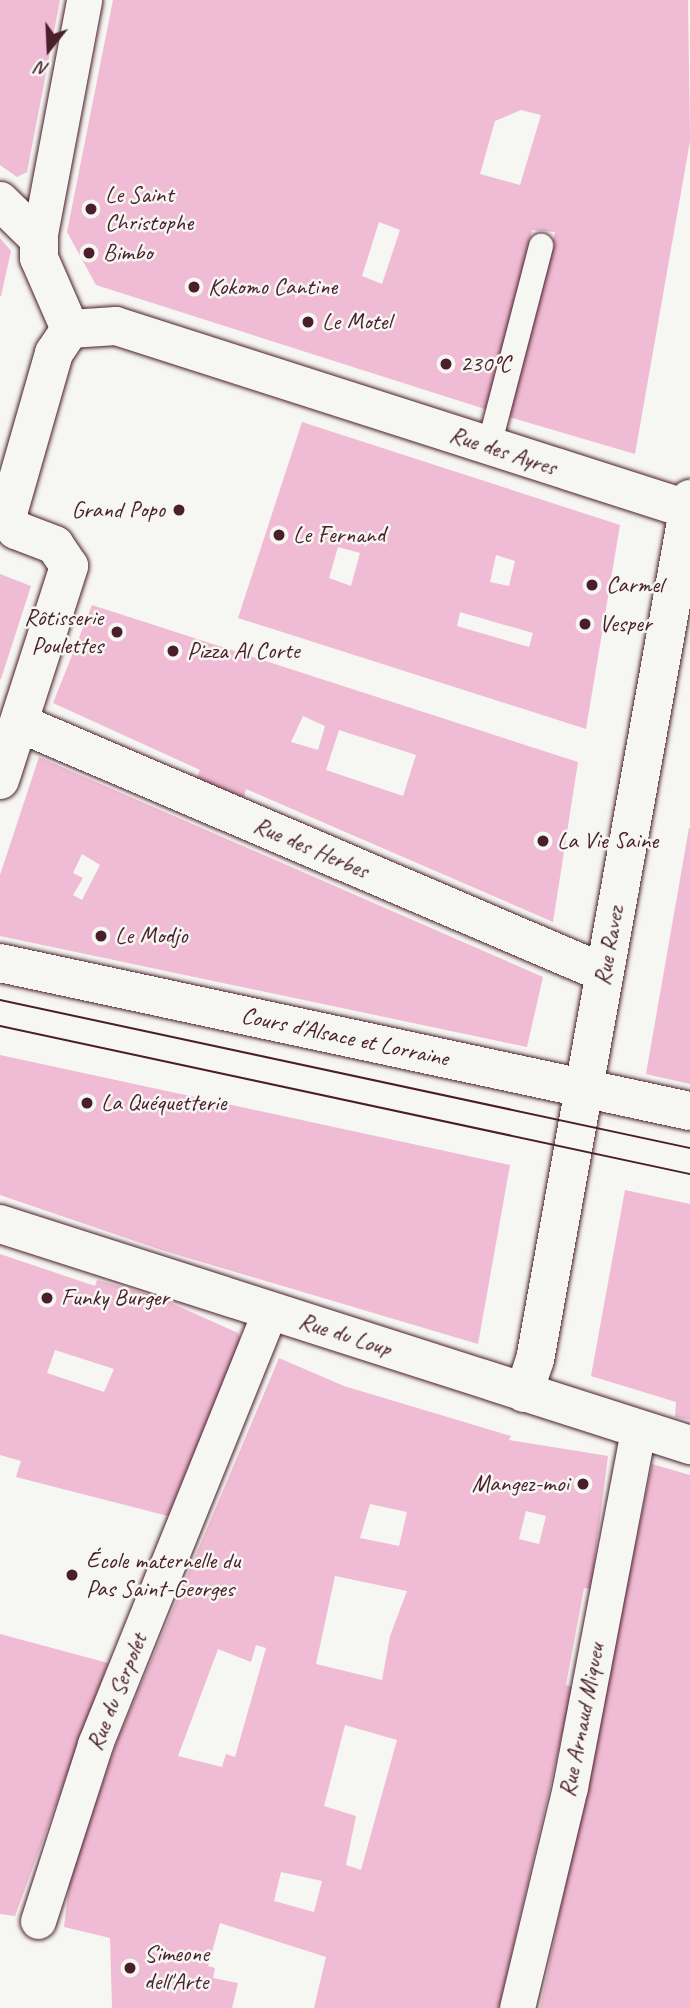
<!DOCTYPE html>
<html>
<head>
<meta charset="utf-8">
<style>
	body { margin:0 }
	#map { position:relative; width:690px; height:2008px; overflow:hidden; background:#f6f6f2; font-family:Caveat,sans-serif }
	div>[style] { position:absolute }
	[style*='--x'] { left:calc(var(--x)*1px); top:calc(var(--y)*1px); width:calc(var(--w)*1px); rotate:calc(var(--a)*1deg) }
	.building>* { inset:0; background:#f0bbd4 }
	.roads { filter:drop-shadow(0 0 2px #4a1f2b) drop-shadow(0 0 2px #4a1f2b) }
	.service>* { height:24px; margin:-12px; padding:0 12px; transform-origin:12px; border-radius:12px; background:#f6f6f2 }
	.pedestrian>* { height:35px; margin:-17.5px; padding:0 17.5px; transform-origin:17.5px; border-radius:17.5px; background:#f6f6f2 }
	.minor>* { height:38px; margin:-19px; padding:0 19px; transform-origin:19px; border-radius:19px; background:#f6f6f2 }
	.tertiary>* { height:38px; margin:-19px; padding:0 19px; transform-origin:19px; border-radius:19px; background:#f6f6f2 }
	.tram>* { height:2px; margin:-1px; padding:0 1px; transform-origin:1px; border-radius:1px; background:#4a1f2b }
	.dots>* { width:19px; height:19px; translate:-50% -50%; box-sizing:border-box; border:4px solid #f6f6f2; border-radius:50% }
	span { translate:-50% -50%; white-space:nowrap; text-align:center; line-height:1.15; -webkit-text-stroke:5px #f6f6f2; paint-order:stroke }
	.poi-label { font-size:24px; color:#4a1f2b }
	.left { translate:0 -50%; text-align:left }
	.right { translate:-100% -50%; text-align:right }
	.street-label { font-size:24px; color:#4a1f2b }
	.north { position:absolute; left:14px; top:14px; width:70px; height:70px; -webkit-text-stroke:5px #f6f6f2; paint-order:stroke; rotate:198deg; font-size:19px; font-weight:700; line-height:28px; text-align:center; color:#4a1f2b }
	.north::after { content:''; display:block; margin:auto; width:24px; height:32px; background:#4a1f2b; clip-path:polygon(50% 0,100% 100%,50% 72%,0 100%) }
</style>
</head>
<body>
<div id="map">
	<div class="building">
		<div style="clip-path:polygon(0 0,60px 0,27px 172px,17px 177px,0 165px)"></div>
		<div style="clip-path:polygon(evenodd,113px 0,688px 0,690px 141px,635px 454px,509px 417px,555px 232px,532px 230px,488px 410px,96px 285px,67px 232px,113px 0,521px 110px,541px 115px,520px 185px,480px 174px,495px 121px,521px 110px,113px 0,379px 222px,400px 230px,382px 284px,362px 276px,379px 222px)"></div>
		<div style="clip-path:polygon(0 238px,11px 251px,1px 296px,0 296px)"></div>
		<div style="clip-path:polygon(evenodd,302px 422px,620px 525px,586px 729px,238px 618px,302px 422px,338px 547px,360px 553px,351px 586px,329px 578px,338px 547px,302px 422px,496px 555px,515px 561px,509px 586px,490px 582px,496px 555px,302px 422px,460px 612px,533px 633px,529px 647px,457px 626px,460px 612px)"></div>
		<div style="clip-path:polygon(0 574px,31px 586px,1px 679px,0 679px)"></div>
		<div style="clip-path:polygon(evenodd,92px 605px,578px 762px,553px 922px,246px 789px,243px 802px,196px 780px,200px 770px,53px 703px,92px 605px,303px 716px,325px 726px,318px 750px,291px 742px,303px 716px,92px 605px,339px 730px,416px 755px,403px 796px,326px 770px,339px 730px)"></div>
		<div style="clip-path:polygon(evenodd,39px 757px,543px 977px,527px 1047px,0 936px,0 875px,39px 757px,82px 854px,100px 865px,82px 900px,73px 895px,83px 878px,73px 873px,82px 854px)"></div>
		<div style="clip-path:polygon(689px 828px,690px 828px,690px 1084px,646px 1074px)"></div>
		<div style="clip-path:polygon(0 1055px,510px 1165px,478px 1344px,161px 1250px,0 1195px)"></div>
		<div style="clip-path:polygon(625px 1190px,690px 1204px,690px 1420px,675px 1417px,676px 1402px,591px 1376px)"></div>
		<div style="clip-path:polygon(evenodd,0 1254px,95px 1286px,97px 1280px,158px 1297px,238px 1333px,241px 1341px,168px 1516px,16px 1477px,21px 1461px,0 1455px,0 1254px,55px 1350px,114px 1369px,104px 1392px,47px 1373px,55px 1350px)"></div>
		<div style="clip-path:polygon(evenodd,279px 1358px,344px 1386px,511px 1436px,509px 1440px,608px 1456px,591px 1589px,584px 1588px,566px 1685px,573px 1687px,499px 2008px,314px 2008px,326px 1957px,220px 1923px,208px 1966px,215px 1968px,213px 1978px,238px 1983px,232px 2008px,112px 2008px,110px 1938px,64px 1927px,70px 1877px,118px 1739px,279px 1358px,370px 1504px,407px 1512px,399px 1546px,360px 1538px,370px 1504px,279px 1358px,526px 1511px,546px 1516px,539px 1544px,519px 1539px,526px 1511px,279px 1358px,335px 1576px,407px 1591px,390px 1636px,382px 1680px,316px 1664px,335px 1576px,279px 1358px,256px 1645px,266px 1648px,235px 1757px,226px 1754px,222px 1767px,178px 1756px,218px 1649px,251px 1662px,256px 1645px,279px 1358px,345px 1725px,397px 1740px,361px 1870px,346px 1865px,356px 1816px,324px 1806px,345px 1725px,279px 1358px,281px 1872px,322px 1881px,314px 1912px,274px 1901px,281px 1872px)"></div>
		<div style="clip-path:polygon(652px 1464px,690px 1475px,690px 2008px,540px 2008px)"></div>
		<div style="clip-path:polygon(0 1634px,108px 1663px,15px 1916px,0 1914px)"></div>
	</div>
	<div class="roads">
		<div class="service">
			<div style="--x:489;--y:446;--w:207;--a:-75.4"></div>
		</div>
		<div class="pedestrian">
			<div style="--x:39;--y:239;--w:243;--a:-79.3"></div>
			<div style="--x:38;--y:1921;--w:186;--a:-72.1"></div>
			<div style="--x:95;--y:1744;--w:467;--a:-68"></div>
			<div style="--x:517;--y:2008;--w:227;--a:-76.5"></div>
			<div style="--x:570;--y:1787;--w:363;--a:-79.2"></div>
		</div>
		<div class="minor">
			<div style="--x:0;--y:201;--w:54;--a:44.3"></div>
			<div style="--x:39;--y:239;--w:19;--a:90"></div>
			<div style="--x:39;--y:258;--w:77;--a:66.4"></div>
			<div style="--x:19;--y:723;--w:636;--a:23.14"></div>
			<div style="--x:0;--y:780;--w:225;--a:-72.1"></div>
			<div style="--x:69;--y:566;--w:25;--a:-124"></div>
			<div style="--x:55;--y:545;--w:42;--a:-159"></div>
			<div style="--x:16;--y:530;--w:16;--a:-125"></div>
			<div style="--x:7;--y:517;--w:171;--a:-74"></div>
			<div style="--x:54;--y:353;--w:29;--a:-56"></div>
			<div style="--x:70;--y:329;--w:46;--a:-3.7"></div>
			<div style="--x:116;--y:326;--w:603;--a:17.77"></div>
			<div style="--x:0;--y:1224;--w:725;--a:17.76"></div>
			<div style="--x:524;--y:1393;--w:35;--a:-72"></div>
			<div style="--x:535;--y:1360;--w:875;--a:-79.79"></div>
		</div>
		<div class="tertiary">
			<div style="--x:0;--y:963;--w:706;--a:12.11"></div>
		</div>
	</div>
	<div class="tram">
		<div style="--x:0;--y:1000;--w:706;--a:12.11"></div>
		<div style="--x:0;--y:1026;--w:706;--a:12.11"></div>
	</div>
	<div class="dots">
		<div style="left:91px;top:209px;background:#4a1f2b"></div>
		<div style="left:89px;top:253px;background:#4a1f2b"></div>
		<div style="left:194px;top:287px;background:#4a1f2b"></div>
		<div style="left:308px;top:322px;background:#4a1f2b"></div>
		<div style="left:446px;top:364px;background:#4a1f2b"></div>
		<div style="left:179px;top:510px;background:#4a1f2b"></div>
		<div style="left:279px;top:535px;background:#4a1f2b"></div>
		<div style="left:592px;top:585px;background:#4a1f2b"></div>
		<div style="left:585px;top:624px;background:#4a1f2b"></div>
		<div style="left:117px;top:632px;background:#4a1f2b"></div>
		<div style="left:173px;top:651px;background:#4a1f2b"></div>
		<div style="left:543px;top:841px;background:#4a1f2b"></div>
		<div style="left:101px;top:936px;background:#4a1f2b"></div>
		<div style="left:87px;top:1103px;background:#4a1f2b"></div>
		<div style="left:47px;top:1298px;background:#4a1f2b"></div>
		<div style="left:583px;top:1484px;background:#4a1f2b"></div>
		<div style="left:72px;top:1575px;background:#4a1f2b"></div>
		<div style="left:130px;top:1968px;background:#4a1f2b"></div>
	</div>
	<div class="poi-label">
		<span class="left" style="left:105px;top:209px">Le Saint<br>Christophe</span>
		<span class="left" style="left:103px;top:253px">Bimbo</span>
		<span class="left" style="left:208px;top:287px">Kokomo Cantine</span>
		<span class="left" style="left:322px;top:322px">Le Motel</span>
		<span class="left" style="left:460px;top:364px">230ºC</span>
		<span class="right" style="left:165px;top:510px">Grand Popo</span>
		<span class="left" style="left:293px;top:535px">Le Fernand</span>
		<span class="left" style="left:606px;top:585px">Carmel</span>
		<span class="right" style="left:103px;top:632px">Rôtisserie<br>Poulettes</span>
		<span class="left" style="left:599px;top:624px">Vesper</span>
		<span class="left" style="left:187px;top:651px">Pizza Al Corte</span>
		<span class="left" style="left:557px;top:841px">La Vie Saine</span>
		<span class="left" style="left:115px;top:936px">Le Modjo</span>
		<span class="left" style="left:101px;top:1103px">La Quéquetterie</span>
		<span class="left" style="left:61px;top:1298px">Funky Burger</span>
		<span class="right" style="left:569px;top:1484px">Mangez-moi</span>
		<span class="left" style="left:86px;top:1575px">École maternelle du<br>Pas Saint-Georges</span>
		<span class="left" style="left:144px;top:1968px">Simeone<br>dell'Arte</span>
	</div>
	<div class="street-label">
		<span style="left:503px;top:451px;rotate:18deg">Rue des Ayres</span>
		<span style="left:311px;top:848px;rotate:23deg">Rue des Herbes</span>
		<span style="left:609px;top:946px;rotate:-80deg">Rue Ravez</span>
		<span style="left:345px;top:1037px;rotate:12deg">Cours d'Alsace et Lorraine</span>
		<span style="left:345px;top:1335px;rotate:18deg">Rue du Loup</span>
		<span style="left:117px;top:1692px;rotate:-68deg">Rue du Serpolet</span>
		<span style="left:582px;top:1720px;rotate:-79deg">Rue Arnaud Miqueu</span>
	</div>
	<div class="north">N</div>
</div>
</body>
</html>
